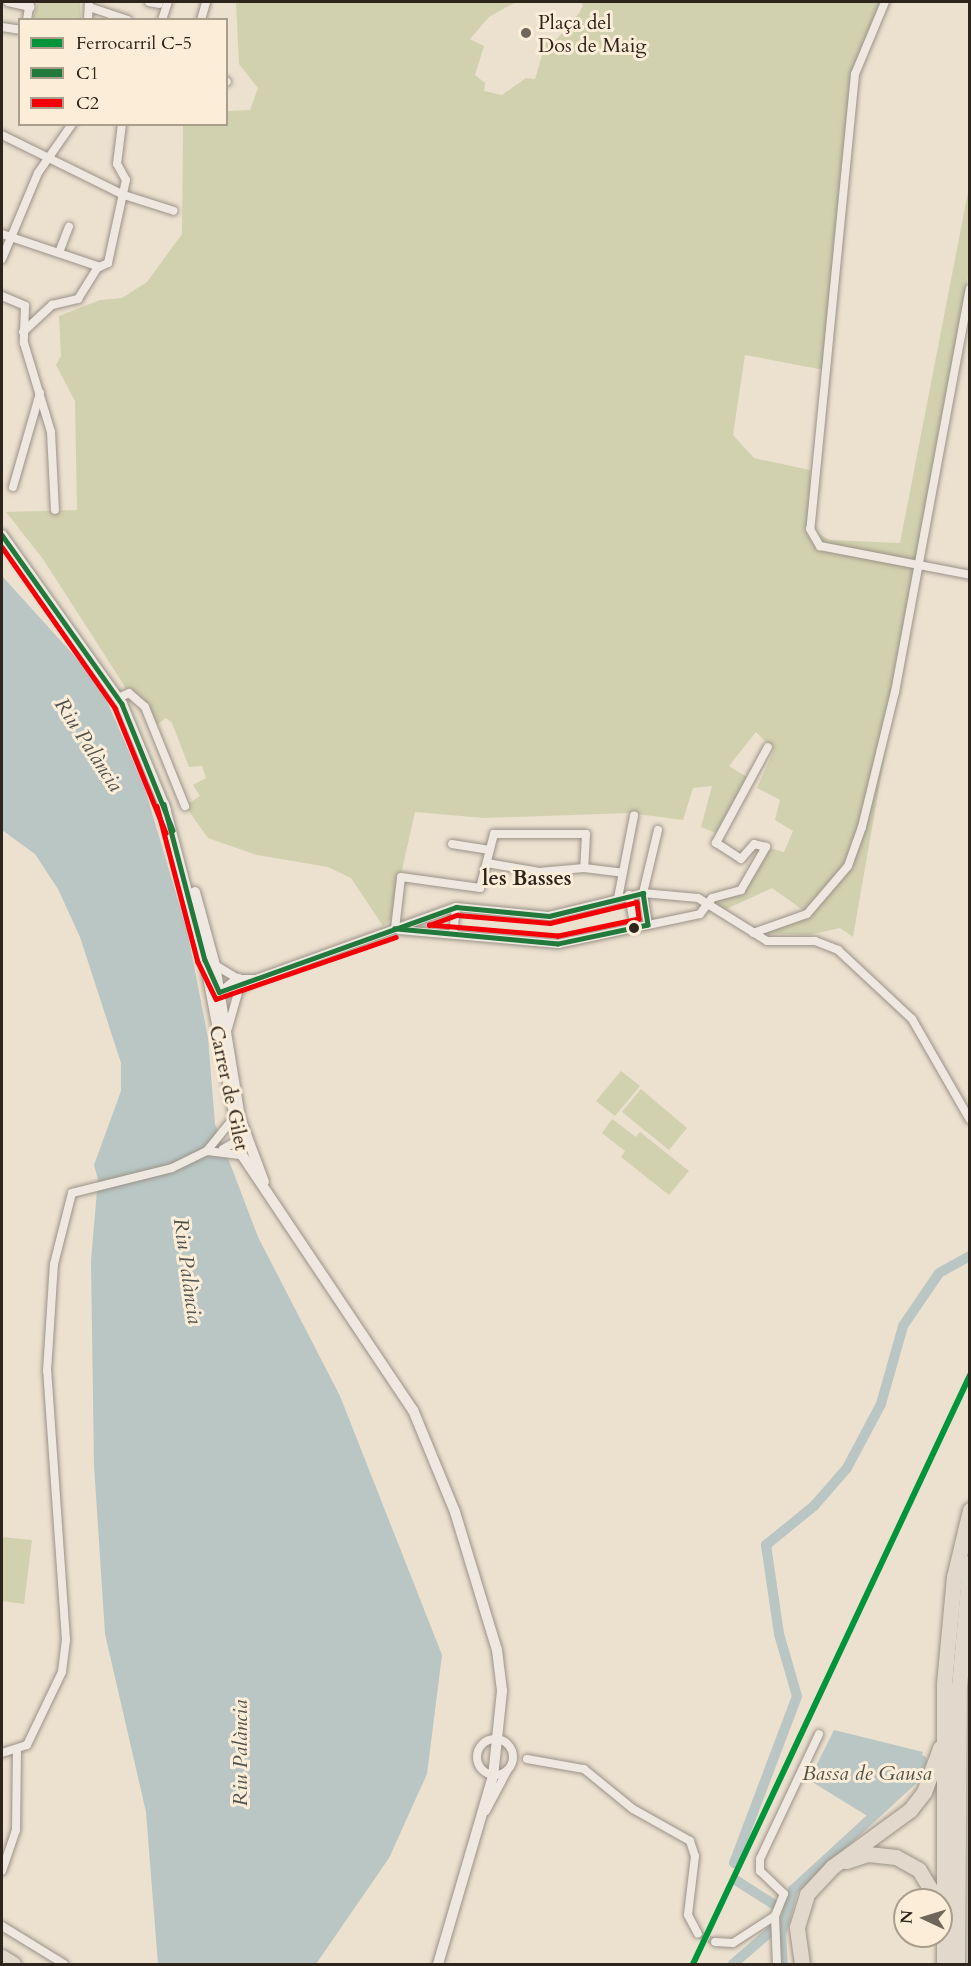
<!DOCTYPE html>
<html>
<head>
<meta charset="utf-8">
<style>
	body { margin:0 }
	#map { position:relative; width:971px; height:1966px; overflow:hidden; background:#ece0cf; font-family:Cardo,serif }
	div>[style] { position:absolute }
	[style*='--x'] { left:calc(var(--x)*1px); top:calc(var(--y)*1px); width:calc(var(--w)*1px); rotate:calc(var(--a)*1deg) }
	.green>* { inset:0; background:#d1d1af }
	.water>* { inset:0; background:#b9c6c3 }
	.canal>* { height:10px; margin:-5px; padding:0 5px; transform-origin:5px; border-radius:5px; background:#b9c6c3 }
	.street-tunnel>* { height:8px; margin-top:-4px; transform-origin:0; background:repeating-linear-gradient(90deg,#c6baab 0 8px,transparent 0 12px) }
	.roads { filter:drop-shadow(0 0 2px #9a9288) drop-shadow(0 0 2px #9a9288) }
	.street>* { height:8px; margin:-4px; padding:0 4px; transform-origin:4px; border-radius:4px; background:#efe8e0 }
	.street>.ring { margin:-4px; padding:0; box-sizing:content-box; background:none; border:8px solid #efe8e0; border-radius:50% }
	.secondary>* { height:10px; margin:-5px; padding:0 5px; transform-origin:5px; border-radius:5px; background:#efe8e0 }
	.highway>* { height:15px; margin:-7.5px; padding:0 7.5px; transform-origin:7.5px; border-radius:7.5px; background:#e2d8cb }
	.bus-1>* { height:4.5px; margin:-2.25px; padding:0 2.25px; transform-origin:2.25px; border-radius:2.25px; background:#21793c }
	.bus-2>* { height:4.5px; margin:-2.25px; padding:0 2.25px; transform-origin:2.25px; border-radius:2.25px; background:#f40006 }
	.rail-1>* { height:6px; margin:-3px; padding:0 3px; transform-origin:3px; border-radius:3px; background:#00953b }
	.dots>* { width:16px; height:16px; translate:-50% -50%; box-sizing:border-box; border:3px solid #fbedd7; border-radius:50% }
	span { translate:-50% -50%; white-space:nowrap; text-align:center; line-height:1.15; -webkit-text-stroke:6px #fbedd7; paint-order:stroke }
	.poi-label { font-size:20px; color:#2d241b }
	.left { translate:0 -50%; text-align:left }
	.street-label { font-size:20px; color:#2d241b }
	.water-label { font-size:21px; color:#50514c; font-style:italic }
	.neighbourhood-label { font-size:21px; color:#2d241b; font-weight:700 }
	.frame { position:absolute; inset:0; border:3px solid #2d241b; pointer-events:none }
	.legend { position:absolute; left:18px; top:18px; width:210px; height:108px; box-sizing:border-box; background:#fbedd7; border:2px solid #a99d8c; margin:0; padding:8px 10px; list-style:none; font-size:18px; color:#2d241b }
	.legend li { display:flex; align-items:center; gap:12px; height:30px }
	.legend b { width:30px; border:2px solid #a99d8c }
	.north { position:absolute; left:893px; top:1888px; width:60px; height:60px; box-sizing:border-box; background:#fbedd7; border:2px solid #a99d8c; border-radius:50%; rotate:274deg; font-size:16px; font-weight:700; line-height:24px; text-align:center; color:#2d241b }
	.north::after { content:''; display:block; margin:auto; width:21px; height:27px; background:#70665a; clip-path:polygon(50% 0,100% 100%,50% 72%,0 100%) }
</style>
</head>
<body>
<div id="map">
	<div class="green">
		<div style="clip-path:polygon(38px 2px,80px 2px,81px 19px,33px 19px)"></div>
		<div style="clip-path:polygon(236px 2px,516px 2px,489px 17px,470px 39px,484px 46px,475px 75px,485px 83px,484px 91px,502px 95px,526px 78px,535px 79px,547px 39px,556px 40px,580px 12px,583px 4px,577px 2px,885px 2px,855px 74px,824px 370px,745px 355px,733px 435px,754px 458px,810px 470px,810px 529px,830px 540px,900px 543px,969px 187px,969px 271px,853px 937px,840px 928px,809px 935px,753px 933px,807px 913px,772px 888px,718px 913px,708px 906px,712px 898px,741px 890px,766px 847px,784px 852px,793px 831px,775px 820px,780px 800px,757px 788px,774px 750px,756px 732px,729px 766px,747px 777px,716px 833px,701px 827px,712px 786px,693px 788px,683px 820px,630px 813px,484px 818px,415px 812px,391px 919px,383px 926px,351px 878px,328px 867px,257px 855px,208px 838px,185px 806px,200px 796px,193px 785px,206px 778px,202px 766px,189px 767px,172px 723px,166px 718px,155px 726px,129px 693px,43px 559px,6px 512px,77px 510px,75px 401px,56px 365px,61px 356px,59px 316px,100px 300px,122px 298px,147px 282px,182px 234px,183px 126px,226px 124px,227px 111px,250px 110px,258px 88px,239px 64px)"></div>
		<div style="clip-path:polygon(621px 1071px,640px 1086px,615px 1116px,596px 1101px)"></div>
		<div style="clip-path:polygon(641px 1089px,687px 1128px,669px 1150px,622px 1112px)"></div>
		<div style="clip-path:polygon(612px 1119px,636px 1137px,640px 1132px,689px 1171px,669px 1195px,621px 1157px,625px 1151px,602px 1133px)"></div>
		<div style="clip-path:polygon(2px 1537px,32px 1540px,24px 1604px,2px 1601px)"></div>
	</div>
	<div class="water">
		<div style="clip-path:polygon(2px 576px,99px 683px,144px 786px,187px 930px,208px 1038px,215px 1124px,258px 1237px,340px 1396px,442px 1655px,427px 1774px,389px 1858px,316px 1964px,158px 1964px,146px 1812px,105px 1634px,94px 1465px,91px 1261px,98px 1179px,94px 1165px,121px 1091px,121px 1063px,80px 937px,58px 889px,35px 854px,2px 830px)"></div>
		<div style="clip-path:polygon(834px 1730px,923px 1752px,913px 1778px,869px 1817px,809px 1780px)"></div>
	</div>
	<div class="canal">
		<div style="--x:734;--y:1863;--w:178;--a:-69.3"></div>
		<div style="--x:797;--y:1696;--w:65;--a:-106.2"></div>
		<div style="--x:779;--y:1634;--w:90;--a:-98.3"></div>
		<div style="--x:766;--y:1545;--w:62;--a:-39.1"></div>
		<div style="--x:814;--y:1506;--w:50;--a:-49"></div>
		<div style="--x:847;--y:1468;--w:72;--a:-62"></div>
		<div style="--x:881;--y:1404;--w:81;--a:-74.2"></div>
		<div style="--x:903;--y:1326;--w:64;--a:-55.8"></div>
		<div style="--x:939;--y:1273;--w:35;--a:-29"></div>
		<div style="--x:737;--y:1881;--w:49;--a:32.4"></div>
		<div style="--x:733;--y:1964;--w:50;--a:-41"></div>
		<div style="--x:783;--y:1964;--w:29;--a:-94"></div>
		<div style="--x:781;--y:1935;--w:47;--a:-75.1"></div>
		<div style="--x:793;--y:1890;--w:166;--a:-42.6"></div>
		<div style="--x:915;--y:1778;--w:19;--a:-69"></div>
	</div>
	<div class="street-tunnel">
		<div style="--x:698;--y:1934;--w:19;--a:25"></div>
	</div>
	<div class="roads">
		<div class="street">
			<div style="--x:8;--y:2;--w:23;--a:13"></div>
			<div style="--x:149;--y:2;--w:10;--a:11"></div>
			<div style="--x:885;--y:2;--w:78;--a:112.6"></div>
			<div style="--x:855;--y:74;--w:457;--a:95.6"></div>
			<div style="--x:810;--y:529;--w:20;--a:60"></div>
			<div style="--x:820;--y:546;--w:153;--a:10.9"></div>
			<div style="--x:89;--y:7;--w:41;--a:18.4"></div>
			<div style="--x:27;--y:20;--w:18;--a:-81"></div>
			<div style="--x:88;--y:20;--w:18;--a:-87"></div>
			<div style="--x:162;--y:20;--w:19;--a:-72"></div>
			<div style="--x:201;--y:20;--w:19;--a:-74"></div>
			<div style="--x:2;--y:27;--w:18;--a:9"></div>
			<div style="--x:226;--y:81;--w:1;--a:45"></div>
			<div style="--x:2;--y:135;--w:136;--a:26.2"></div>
			<div style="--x:124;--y:195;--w:52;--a:17.7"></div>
			<div style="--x:2;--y:234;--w:103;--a:18.6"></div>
			<div style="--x:60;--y:250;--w:25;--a:-69"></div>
			<div style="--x:2;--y:259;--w:93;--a:-67.3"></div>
			<div style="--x:38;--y:173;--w:60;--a:-55.2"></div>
			<div style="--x:2;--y:296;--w:25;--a:23"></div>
			<div style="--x:25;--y:306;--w:37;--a:92"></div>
			<div style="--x:24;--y:343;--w:93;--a:73.1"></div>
			<div style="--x:51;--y:432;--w:78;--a:87.1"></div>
			<div style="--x:23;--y:332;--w:40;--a:-43"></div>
			<div style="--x:52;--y:305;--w:27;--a:-13"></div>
			<div style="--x:78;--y:299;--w:36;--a:-58"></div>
			<div style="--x:97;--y:268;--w:12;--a:-24"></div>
			<div style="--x:108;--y:263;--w:85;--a:-77.8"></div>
			<div style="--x:126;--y:180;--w:18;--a:-119"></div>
			<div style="--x:117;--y:164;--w:40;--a:-82.9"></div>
			<div style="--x:13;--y:487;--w:98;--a:-74"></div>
			<div style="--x:118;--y:698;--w:12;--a:-24"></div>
			<div style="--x:129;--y:693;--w:21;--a:41"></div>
			<div style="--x:145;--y:707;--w:107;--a:68"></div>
			<div style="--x:452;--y:844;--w:38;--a:9"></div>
			<div style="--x:487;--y:863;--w:53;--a:9.8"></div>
			<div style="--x:539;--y:872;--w:45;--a:-5.1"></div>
			<div style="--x:584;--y:868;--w:39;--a:7"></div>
			<div style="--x:629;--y:895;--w:34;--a:80"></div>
			<div style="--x:618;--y:898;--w:84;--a:-79"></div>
			<div style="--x:648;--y:925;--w:32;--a:-99"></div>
			<div style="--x:643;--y:893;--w:65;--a:-76.6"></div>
			<div style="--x:395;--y:929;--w:52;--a:-83.4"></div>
			<div style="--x:401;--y:877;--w:80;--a:7.9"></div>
			<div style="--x:480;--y:888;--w:56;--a:-75.5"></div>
			<div style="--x:494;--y:834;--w:92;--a:0"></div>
			<div style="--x:586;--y:834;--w:34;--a:93"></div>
			<div style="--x:399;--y:930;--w:160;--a:5"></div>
			<div style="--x:558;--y:944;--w:145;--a:-11.9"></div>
			<div style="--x:700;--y:914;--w:20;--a:-53"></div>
			<div style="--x:712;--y:898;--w:30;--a:-15"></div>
			<div style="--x:741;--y:890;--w:50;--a:-59.8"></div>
			<div style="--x:766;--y:847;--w:12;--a:-166"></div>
			<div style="--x:754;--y:844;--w:20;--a:131"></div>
			<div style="--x:741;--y:859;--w:30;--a:-147"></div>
			<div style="--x:716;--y:843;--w:109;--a:-61.6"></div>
			<div style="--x:453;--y:933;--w:26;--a:-83"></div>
			<div style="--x:753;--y:933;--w:57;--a:-19.4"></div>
			<div style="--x:807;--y:914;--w:63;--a:-49.5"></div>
			<div style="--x:848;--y:866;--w:41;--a:-70.3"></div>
			<div style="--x:862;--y:827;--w:139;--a:-76.3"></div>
			<div style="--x:895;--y:692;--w:410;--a:-79.5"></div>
			<div style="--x:215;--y:965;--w:27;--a:31"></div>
			<div style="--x:238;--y:979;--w:18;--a:0"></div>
			<div style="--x:228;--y:1028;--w:41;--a:-74.2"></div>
			<div style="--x:239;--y:989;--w:20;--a:-30"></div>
			<div style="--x:256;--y:979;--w:213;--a:-19.8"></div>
			<div style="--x:456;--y:907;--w:93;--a:5.5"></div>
			<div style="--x:549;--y:916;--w:97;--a:-13.7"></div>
			<div style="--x:643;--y:893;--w:55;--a:5.2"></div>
			<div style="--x:698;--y:898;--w:81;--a:31.9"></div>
			<div style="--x:767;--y:941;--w:48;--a:0"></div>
			<div style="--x:815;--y:941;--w:25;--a:21"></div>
			<div style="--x:838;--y:950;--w:101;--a:43"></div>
			<div style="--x:912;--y:1019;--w:116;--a:60.1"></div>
			<div style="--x:232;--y:1120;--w:40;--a:129"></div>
			<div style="--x:207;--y:1151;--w:35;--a:7"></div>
			<div style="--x:223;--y:1149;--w:16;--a:-30"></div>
			<div style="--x:237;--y:1141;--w:8;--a:-83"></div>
			<div class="ring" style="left:477px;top:1739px;width:28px;height:28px"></div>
			<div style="--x:2;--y:1753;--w:26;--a:-18"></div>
			<div style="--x:27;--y:1745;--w:81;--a:-64.4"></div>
			<div style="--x:62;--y:1672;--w:32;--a:-83"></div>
			<div style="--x:66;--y:1640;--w:270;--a:-94"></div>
			<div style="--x:47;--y:1371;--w:107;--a:-86.3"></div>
			<div style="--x:54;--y:1264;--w:73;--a:-75.8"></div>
			<div style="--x:72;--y:1193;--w:103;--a:-14"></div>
			<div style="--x:172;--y:1168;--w:39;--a:-26"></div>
			<div style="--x:527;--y:1759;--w:58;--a:10"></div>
			<div style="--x:584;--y:1769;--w:63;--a:39.2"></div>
			<div style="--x:633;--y:1809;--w:65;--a:29.3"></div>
			<div style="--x:690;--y:1841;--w:16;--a:72"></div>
			<div style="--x:695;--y:1856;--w:59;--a:96.8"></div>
			<div style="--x:688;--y:1915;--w:21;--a:62"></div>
			<div style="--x:486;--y:1811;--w:45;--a:-62.3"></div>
			<div style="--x:2;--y:1871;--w:43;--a:-71.1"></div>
			<div style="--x:16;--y:1830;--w:78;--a:-89.3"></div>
			<div style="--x:2;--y:1926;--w:73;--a:31.5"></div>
			<div style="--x:715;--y:1942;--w:18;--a:3"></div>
			<div style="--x:733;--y:1943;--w:50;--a:-32.7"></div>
			<div style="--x:777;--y:1964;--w:48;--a:-92.4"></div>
			<div style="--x:775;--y:1916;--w:24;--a:-68"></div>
			<div style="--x:784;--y:1894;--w:33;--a:-136"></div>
			<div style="--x:760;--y:1871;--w:12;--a:-90"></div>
			<div style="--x:760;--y:1859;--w:138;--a:-64.7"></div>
		</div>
		<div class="secondary">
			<div style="--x:2;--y:535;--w:207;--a:54.6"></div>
			<div style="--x:122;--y:704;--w:115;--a:67.5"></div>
			<div style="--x:164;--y:804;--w:157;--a:75.3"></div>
			<div style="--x:204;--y:956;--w:203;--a:79.2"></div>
			<div style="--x:242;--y:1155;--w:307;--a:56.2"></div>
			<div style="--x:413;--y:1410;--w:110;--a:67.6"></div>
			<div style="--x:455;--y:1512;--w:144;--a:73.1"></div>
			<div style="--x:497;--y:1650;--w:41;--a:83"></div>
			<div style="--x:502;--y:1691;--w:85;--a:96"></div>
			<div style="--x:493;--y:1776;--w:196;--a:106.3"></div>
			<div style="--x:195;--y:892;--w:76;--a:74.7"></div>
			<div style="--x:215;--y:965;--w:155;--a:80.7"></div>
			<div style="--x:240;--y:1118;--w:68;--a:69.4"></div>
			<div style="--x:220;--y:992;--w:19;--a:-9"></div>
			<div style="--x:218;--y:995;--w:26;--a:-39"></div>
		</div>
		<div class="highway">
			<div style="--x:846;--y:1861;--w:23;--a:-18"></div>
			<div style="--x:868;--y:1854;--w:28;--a:6"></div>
			<div style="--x:896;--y:1857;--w:26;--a:29"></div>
			<div style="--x:919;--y:1870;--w:35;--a:59"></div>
			<div style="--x:2;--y:1957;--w:13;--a:32"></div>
			<div style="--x:802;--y:1964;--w:37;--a:-98"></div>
			<div style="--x:797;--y:1927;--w:34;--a:-73"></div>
			<div style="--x:807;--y:1894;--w:37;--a:-47"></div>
			<div style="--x:832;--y:1867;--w:97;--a:-36.2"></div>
			<div style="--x:910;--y:1810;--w:23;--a:-52"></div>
			<div style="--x:924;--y:1792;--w:47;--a:-70"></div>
			<div style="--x:944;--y:1964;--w:280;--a:-90"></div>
			<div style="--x:944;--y:1684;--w:107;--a:-84.7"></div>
			<div style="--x:954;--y:1577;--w:69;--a:-76.6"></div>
			<div style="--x:957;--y:1964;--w:278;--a:-89.6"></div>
			<div style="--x:959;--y:1686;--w:124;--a:-84.9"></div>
		</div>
	</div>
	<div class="bus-1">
		<div style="--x:2;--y:535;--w:207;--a:54.6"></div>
		<div style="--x:122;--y:704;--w:136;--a:68"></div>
		<div style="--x:164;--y:804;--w:161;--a:75.3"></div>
		<div style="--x:205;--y:960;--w:35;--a:66"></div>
		<div style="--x:219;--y:992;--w:252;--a:-19.7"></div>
		<div style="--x:456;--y:907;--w:93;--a:5.5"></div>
		<div style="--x:549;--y:916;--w:97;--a:-13.7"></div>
		<div style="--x:643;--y:893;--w:32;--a:81"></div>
		<div style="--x:648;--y:925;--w:92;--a:168.1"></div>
		<div style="--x:558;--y:944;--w:164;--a:-174.7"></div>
	</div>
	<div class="bus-2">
		<div style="--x:2;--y:547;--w:197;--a:54.9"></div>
		<div style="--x:115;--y:708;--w:135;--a:67.8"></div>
		<div style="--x:157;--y:806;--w:161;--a:75.3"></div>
		<div style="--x:198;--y:962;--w:41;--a:64.1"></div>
		<div style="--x:216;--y:999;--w:190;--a:-19"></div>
		<div style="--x:637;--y:902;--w:17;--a:83"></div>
		<div style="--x:639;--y:919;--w:83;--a:168.1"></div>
		<div style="--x:558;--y:936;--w:129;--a:-175.1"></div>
		<div style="--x:429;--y:925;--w:30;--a:-20"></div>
		<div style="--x:457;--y:915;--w:93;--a:4.9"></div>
		<div style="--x:550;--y:923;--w:89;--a:-13.6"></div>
	</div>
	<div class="rail-1">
		<div style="--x:693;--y:1964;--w:651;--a:-64.81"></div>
	</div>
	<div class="dots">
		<div style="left:526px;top:33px;background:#70665a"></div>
		<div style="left:634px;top:928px;background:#2d241b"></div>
	</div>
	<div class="poi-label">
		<span class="left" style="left:538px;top:34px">Plaça del<br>Dos de Maig</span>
	</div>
	<div class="street-label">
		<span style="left:229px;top:1088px;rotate:78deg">Carrer de Gilet</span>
	</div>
	<div class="water-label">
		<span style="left:88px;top:745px;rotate:57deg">Riu Palància</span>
		<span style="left:187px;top:1271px;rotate:82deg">Riu Palància</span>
		<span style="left:241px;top:1753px;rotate:-90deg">Riu Palància</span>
		<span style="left:867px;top:1774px">Bassa de Gausa</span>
	</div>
	<div class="neighbourhood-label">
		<span style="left:527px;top:879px">les Basses</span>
	</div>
	<div class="frame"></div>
	<ul class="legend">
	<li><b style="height:8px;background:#00953b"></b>Ferrocarril C-5</li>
	<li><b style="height:8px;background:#21793c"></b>C1</li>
	<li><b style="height:8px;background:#f40006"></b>C2</li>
	</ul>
	<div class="north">N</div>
</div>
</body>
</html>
